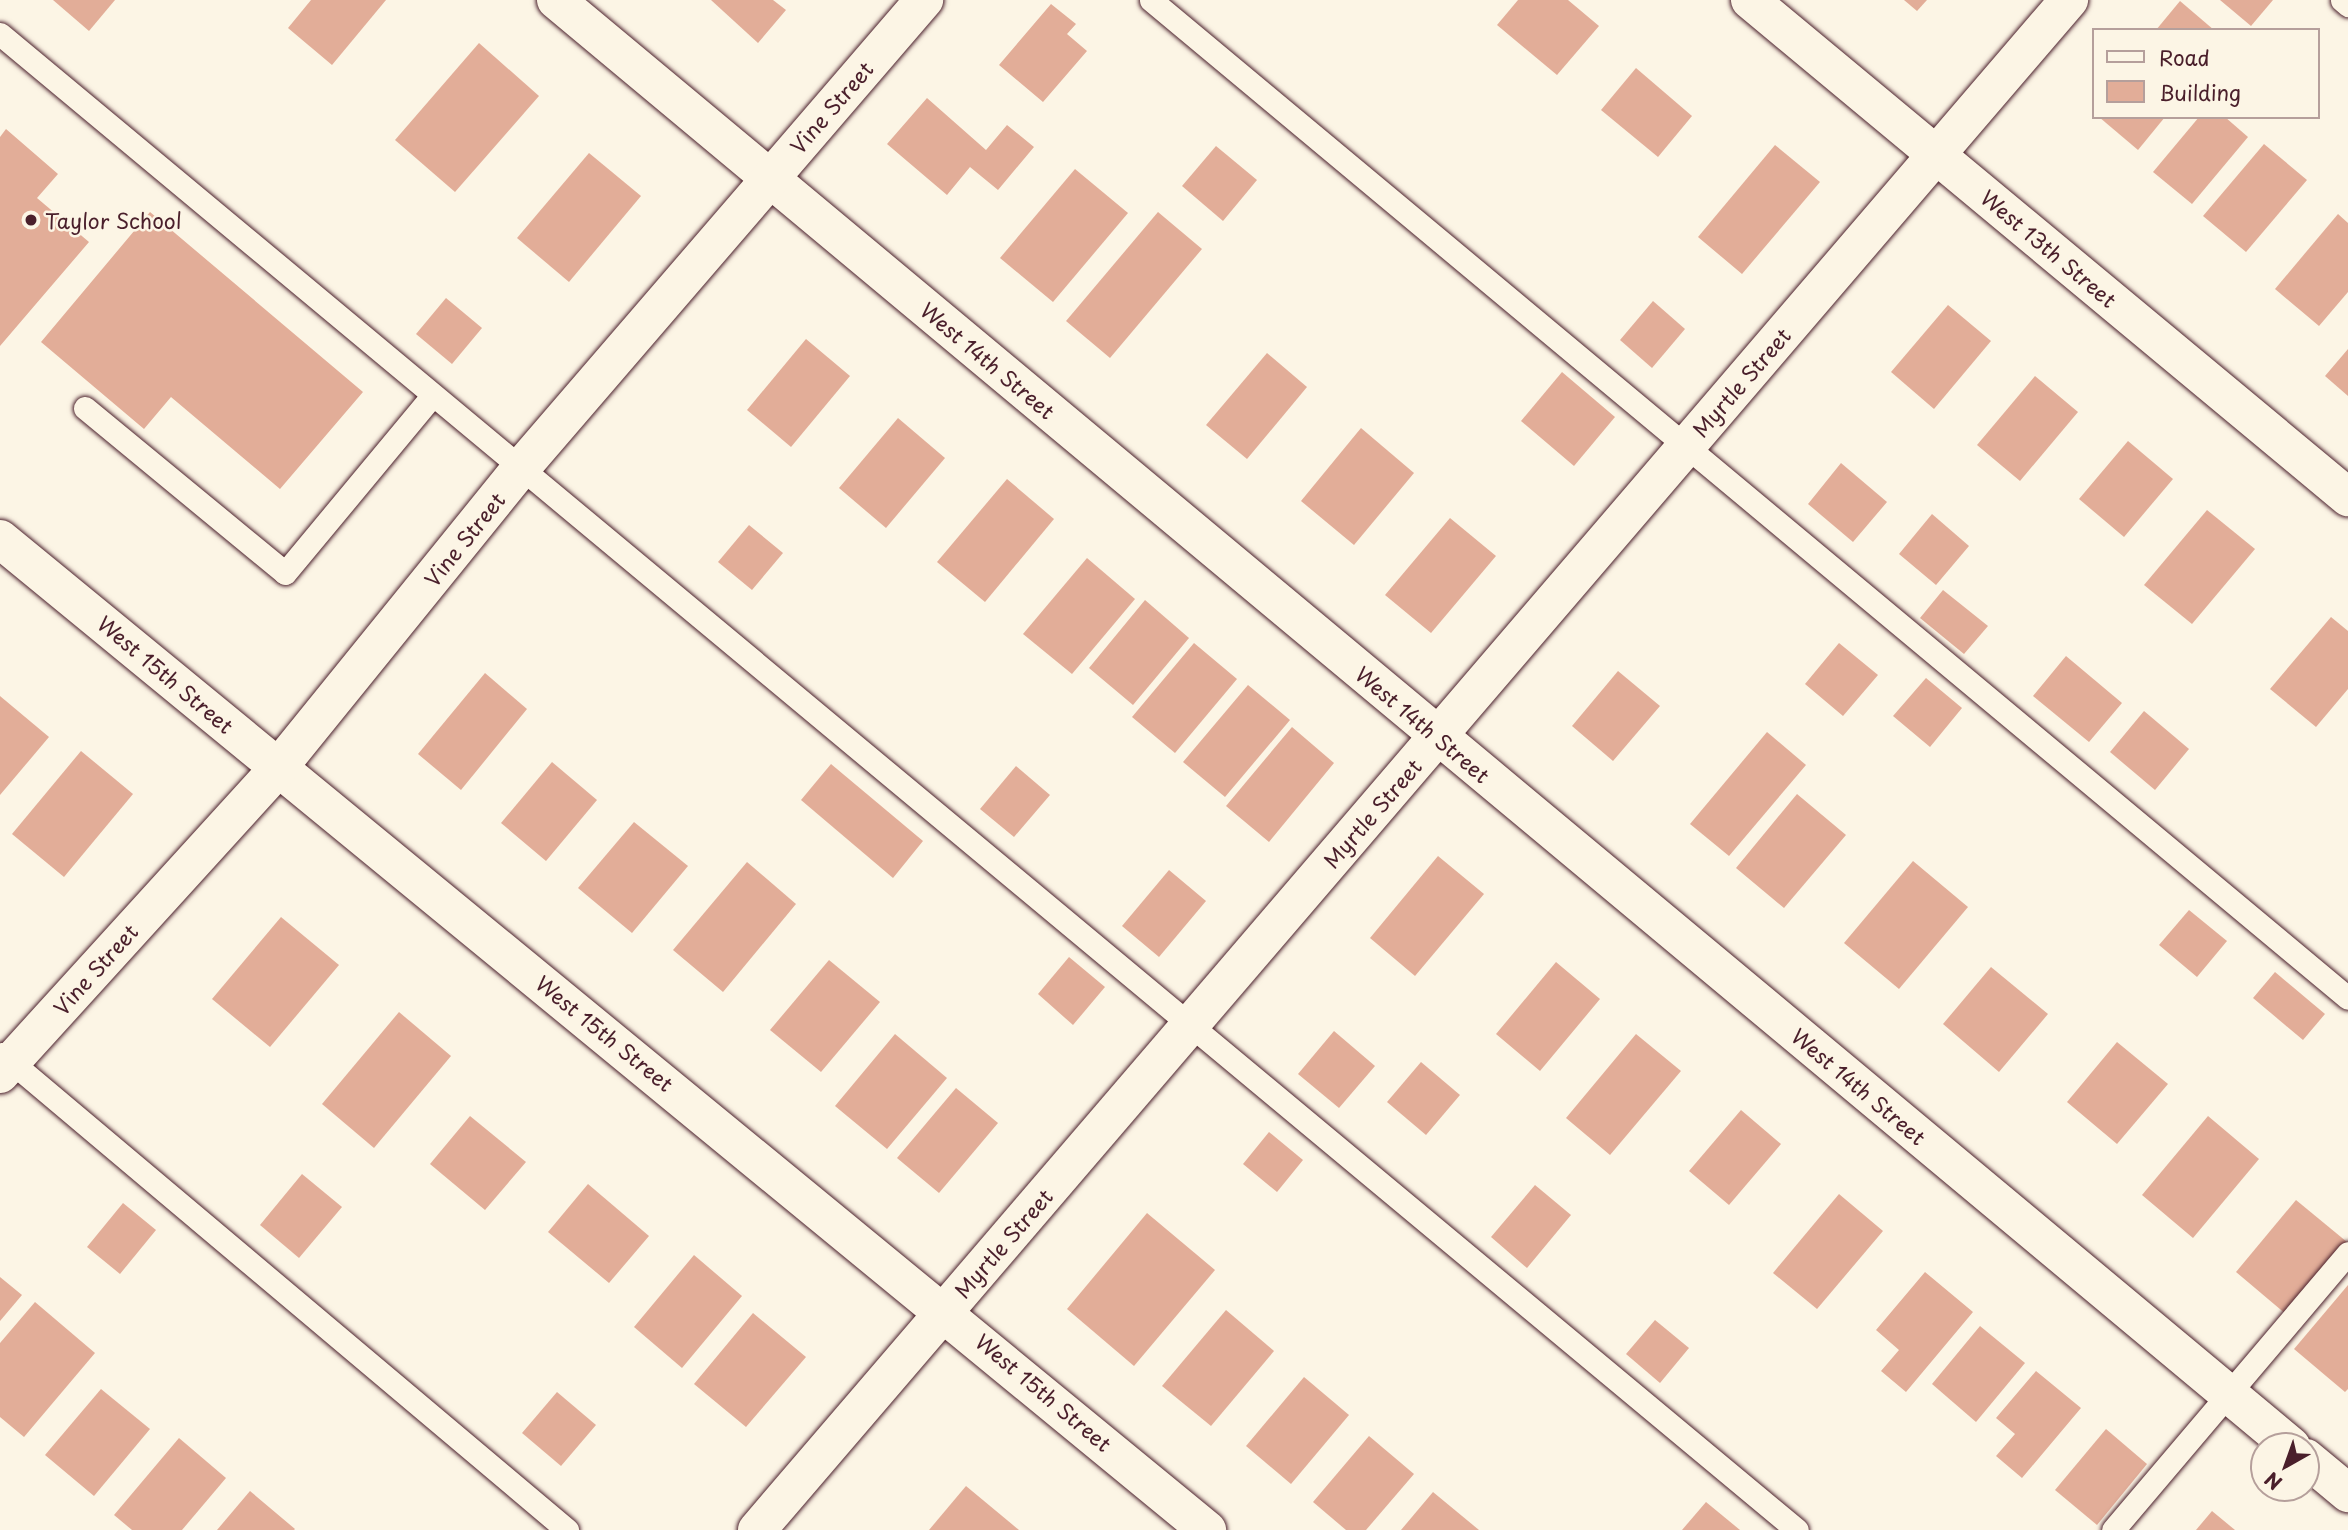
<!DOCTYPE html>
<html>
<head>
<meta charset="utf-8">
<style>
	body { margin:0 }
	#map { position:relative; width:2348px; height:1530px; overflow:hidden; background:#fcf5e5; font-family:"Playpen Sans",sans-serif }
	div>[style] { position:absolute }
	[style*='--x'] { left:calc(var(--x)*1px); top:calc(var(--y)*1px); width:calc(var(--w)*1px); rotate:calc(var(--a)*1deg) }
	.building>* { inset:0; background:#e2ad98 }
	.roads { filter:drop-shadow(0 0 2px #4a1f2b) drop-shadow(0 0 2px #4a1f2b) }
	.lane>* { height:23px; margin:-11.5px; padding:0 11.5px; transform-origin:11.5px; border-radius:11.5px; background:#fcf5e5 }
	.street>* { height:38px; margin:-19px; padding:0 19px; transform-origin:19px; border-radius:19px; background:#fcf5e5 }
	.dots>* { width:19px; height:19px; translate:-50% -50%; box-sizing:border-box; border:4px solid #fcf5e5; border-radius:50% }
	span { translate:-50% -50%; white-space:nowrap; text-align:center; line-height:1.15; -webkit-text-stroke:5px #fcf5e5; paint-order:stroke }
	.street-label { font-size:21px; color:#4a1f2b }
	.poi-label { font-size:21px; color:#4a1f2b }
	.left { translate:0 -50%; text-align:left }
	.legend { position:absolute; left:2092px; top:28px; width:228px; height:91px; box-sizing:border-box; background:#fcf5e5; border:2px solid #b59f9b; margin:0; padding:9px 12px; list-style:none; font-size:21px; color:#4a1f2b }
	.legend li { display:flex; align-items:center; gap:14px; height:35px }
	.legend b { width:35px; border:2px solid #b59f9b }
	.north { position:absolute; left:2250px; top:1432px; width:70px; height:70px; box-sizing:border-box; background:#fcf5e5; border:2px solid #b59f9b; border-radius:50%; rotate:220deg; font-size:19px; font-weight:700; line-height:28px; text-align:center; color:#4a1f2b }
	.north::after { content:''; display:block; margin:auto; width:24px; height:32px; background:#4a1f2b; clip-path:polygon(50% 0,100% 100%,50% 72%,0 100%) }
</style>
</head>
<body>
<div id="map">
	<div class="building">
		<div style="clip-path:polygon(53px 0,115px 0,89px 31px)"></div>
		<div style="clip-path:polygon(311px 0,386px 0,332px 65px,288px 28px)"></div>
		<div style="clip-path:polygon(711px 0,773px 0,786px 10px,758px 43px)"></div>
		<div style="clip-path:polygon(1518px 0,1568px 0,1599px 26px,1557px 75px,1497px 25px)"></div>
		<div style="clip-path:polygon(1904px 0,1927px 0,1917px 11px)"></div>
		<div style="clip-path:polygon(2220px 0,2273px 0,2251px 26px)"></div>
		<div style="clip-path:polygon(2180px 1px,2214px 30px,2156px 30px)"></div>
		<div style="clip-path:polygon(1051px 4px,1076px 24px,1067px 34px,1087px 51px,1043px 102px,999px 65px)"></div>
		<div style="clip-path:polygon(479px 43px,539px 96px,455px 192px,395px 140px)"></div>
		<div style="clip-path:polygon(1636px 68px,1692px 116px,1658px 157px,1601px 110px)"></div>
		<div style="clip-path:polygon(927px 98px,986px 150px,1007px 125px,1034px 147px,998px 190px,970px 167px,947px 195px,887px 144px)"></div>
		<div style="clip-path:polygon(2099px 117px,2165px 117px,2138px 150px)"></div>
		<div style="clip-path:polygon(2199px 117px,2225px 117px,2248px 137px,2192px 204px,2153px 172px)"></div>
		<div style="clip-path:polygon(6px 129px,58px 174px,37px 198px,89px 242px,0 346px,0 137px)"></div>
		<div style="clip-path:polygon(2264px 144px,2307px 180px,2246px 252px,2203px 216px)"></div>
		<div style="clip-path:polygon(1775px 145px,1820px 182px,1742px 274px,1698px 237px)"></div>
		<div style="clip-path:polygon(1216px 146px,1257px 180px,1223px 221px,1182px 186px)"></div>
		<div style="clip-path:polygon(589px 153px,641px 196px,569px 282px,517px 238px)"></div>
		<div style="clip-path:polygon(1075px 169px,1128px 213px,1053px 302px,1000px 258px)"></div>
		<div style="clip-path:polygon(150px 212px,363px 392px,280px 489px,171px 397px,144px 429px,41px 342px)"></div>
		<div style="clip-path:polygon(1158px 212px,1202px 249px,1110px 358px,1066px 321px)"></div>
		<div style="clip-path:polygon(2338px 214px,2348px 223px,2348px 292px,2319px 326px,2275px 289px)"></div>
		<div style="clip-path:polygon(446px 298px,482px 328px,452px 364px,416px 334px)"></div>
		<div style="clip-path:polygon(1653px 301px,1685px 329px,1652px 368px,1620px 340px)"></div>
		<div style="clip-path:polygon(1948px 305px,1991px 341px,1934px 409px,1891px 372px)"></div>
		<div style="clip-path:polygon(806px 339px,850px 376px,791px 447px,747px 410px)"></div>
		<div style="clip-path:polygon(2348px 349px,2348px 396px,2325px 376px)"></div>
		<div style="clip-path:polygon(1267px 353px,1307px 387px,1247px 459px,1206px 425px)"></div>
		<div style="clip-path:polygon(1562px 372px,1615px 417px,1574px 466px,1521px 421px)"></div>
		<div style="clip-path:polygon(2035px 376px,2078px 412px,2020px 481px,1977px 445px)"></div>
		<div style="clip-path:polygon(898px 418px,945px 458px,886px 528px,839px 488px)"></div>
		<div style="clip-path:polygon(1361px 428px,1414px 473px,1354px 545px,1301px 501px)"></div>
		<div style="clip-path:polygon(2128px 441px,2173px 479px,2124px 537px,2079px 499px)"></div>
		<div style="clip-path:polygon(1841px 463px,1887px 502px,1853px 542px,1808px 504px)"></div>
		<div style="clip-path:polygon(1007px 479px,1054px 519px,985px 602px,937px 562px)"></div>
		<div style="clip-path:polygon(2207px 510px,2255px 549px,2192px 624px,2144px 585px)"></div>
		<div style="clip-path:polygon(1932px 514px,1969px 546px,1936px 585px,1899px 554px)"></div>
		<div style="clip-path:polygon(1450px 518px,1496px 556px,1431px 633px,1385px 595px)"></div>
		<div style="clip-path:polygon(749px 525px,783px 553px,752px 590px,718px 562px)"></div>
		<div style="clip-path:polygon(1087px 558px,1135px 599px,1072px 674px,1023px 634px)"></div>
		<div style="clip-path:polygon(1943px 590px,1988px 626px,1964px 654px,1920px 618px)"></div>
		<div style="clip-path:polygon(1145px 600px,1189px 638px,1133px 705px,1089px 668px)"></div>
		<div style="clip-path:polygon(2331px 617px,2348px 631px,2348px 689px,2316px 727px,2270px 689px)"></div>
		<div style="clip-path:polygon(1194px 643px,1237px 679px,1175px 753px,1132px 717px)"></div>
		<div style="clip-path:polygon(1839px 643px,1878px 675px,1843px 716px,1805px 684px)"></div>
		<div style="clip-path:polygon(2066px 656px,2122px 703px,2089px 742px,2033px 696px)"></div>
		<div style="clip-path:polygon(1618px 671px,1660px 706px,1613px 761px,1572px 726px)"></div>
		<div style="clip-path:polygon(485px 673px,527px 709px,461px 790px,418px 754px)"></div>
		<div style="clip-path:polygon(1926px 678px,1962px 708px,1930px 747px,1893px 716px)"></div>
		<div style="clip-path:polygon(1248px 685px,1290px 720px,1225px 797px,1183px 762px)"></div>
		<div style="clip-path:polygon(0 696px,49px 737px,0 795px)"></div>
		<div style="clip-path:polygon(2144px 711px,2189px 749px,2155px 790px,2110px 752px)"></div>
		<div style="clip-path:polygon(1292px 727px,1334px 763px,1269px 842px,1226px 806px)"></div>
		<div style="clip-path:polygon(1767px 732px,1806px 765px,1729px 856px,1690px 824px)"></div>
		<div style="clip-path:polygon(81px 751px,133px 794px,64px 877px,12px 834px)"></div>
		<div style="clip-path:polygon(552px 762px,597px 800px,546px 861px,501px 823px)"></div>
		<div style="clip-path:polygon(831px 764px,923px 841px,893px 878px,801px 800px)"></div>
		<div style="clip-path:polygon(1016px 766px,1050px 795px,1014px 837px,980px 809px)"></div>
		<div style="clip-path:polygon(1797px 794px,1846px 835px,1784px 908px,1736px 868px)"></div>
		<div style="clip-path:polygon(634px 822px,688px 866px,632px 933px,578px 888px)"></div>
		<div style="clip-path:polygon(1438px 856px,1484px 894px,1415px 976px,1370px 938px)"></div>
		<div style="clip-path:polygon(1913px 861px,1968px 907px,1899px 989px,1844px 943px)"></div>
		<div style="clip-path:polygon(747px 862px,796px 904px,723px 992px,673px 950px)"></div>
		<div style="clip-path:polygon(1169px 870px,1206px 901px,1159px 957px,1122px 926px)"></div>
		<div style="clip-path:polygon(2189px 910px,2227px 941px,2197px 977px,2159px 945px)"></div>
		<div style="clip-path:polygon(281px 917px,339px 965px,270px 1047px,212px 999px)"></div>
		<div style="clip-path:polygon(1069px 957px,1105px 987px,1073px 1025px,1038px 994px)"></div>
		<div style="clip-path:polygon(829px 960px,880px 1002px,821px 1072px,770px 1030px)"></div>
		<div style="clip-path:polygon(1556px 962px,1600px 999px,1540px 1071px,1496px 1034px)"></div>
		<div style="clip-path:polygon(1991px 967px,2048px 1014px,1999px 1072px,1943px 1024px)"></div>
		<div style="clip-path:polygon(2275px 972px,2325px 1014px,2303px 1040px,2253px 998px)"></div>
		<div style="clip-path:polygon(399px 1012px,451px 1056px,374px 1148px,322px 1104px)"></div>
		<div style="clip-path:polygon(1334px 1031px,1375px 1066px,1339px 1108px,1298px 1074px)"></div>
		<div style="clip-path:polygon(895px 1034px,947px 1078px,887px 1149px,835px 1106px)"></div>
		<div style="clip-path:polygon(1636px 1034px,1681px 1071px,1610px 1155px,1566px 1118px)"></div>
		<div style="clip-path:polygon(2117px 1042px,2168px 1084px,2117px 1144px,2067px 1102px)"></div>
		<div style="clip-path:polygon(1421px 1062px,1460px 1095px,1426px 1135px,1387px 1102px)"></div>
		<div style="clip-path:polygon(956px 1088px,998px 1123px,939px 1193px,897px 1158px)"></div>
		<div style="clip-path:polygon(1741px 1110px,1781px 1144px,1729px 1205px,1689px 1171px)"></div>
		<div style="clip-path:polygon(470px 1116px,526px 1162px,485px 1210px,430px 1164px)"></div>
		<div style="clip-path:polygon(2208px 1116px,2259px 1159px,2193px 1238px,2142px 1195px)"></div>
		<div style="clip-path:polygon(1269px 1132px,1303px 1160px,1277px 1192px,1243px 1164px)"></div>
		<div style="clip-path:polygon(302px 1174px,342px 1207px,299px 1258px,260px 1225px)"></div>
		<div style="clip-path:polygon(588px 1184px,649px 1236px,609px 1283px,548px 1232px)"></div>
		<div style="clip-path:polygon(1535px 1185px,1571px 1215px,1527px 1268px,1491px 1237px)"></div>
		<div style="clip-path:polygon(1839px 1194px,1883px 1231px,1817px 1309px,1773px 1273px)"></div>
		<div style="clip-path:polygon(2296px 1200px,2347px 1242px,2287px 1315px,2236px 1272px)"></div>
		<div style="clip-path:polygon(123px 1203px,156px 1230px,120px 1274px,87px 1247px)"></div>
		<div style="clip-path:polygon(1147px 1213px,1215px 1270px,1134px 1366px,1067px 1309px)"></div>
		<div style="clip-path:polygon(694px 1255px,742px 1296px,682px 1368px,634px 1327px)"></div>
		<div style="clip-path:polygon(1925px 1272px,1973px 1312px,1906px 1392px,1881px 1371px,1899px 1350px,1876px 1330px)"></div>
		<div style="clip-path:polygon(0 1277px,22px 1295px,0 1321px)"></div>
		<div style="clip-path:polygon(2348px 1285px,2348px 1389px,2345px 1392px,2294px 1349px)"></div>
		<div style="clip-path:polygon(35px 1302px,95px 1353px,24px 1437px,0 1417px,0 1343px)"></div>
		<div style="clip-path:polygon(1226px 1310px,1274px 1351px,1211px 1426px,1162px 1386px)"></div>
		<div style="clip-path:polygon(753px 1313px,806px 1357px,746px 1427px,694px 1384px)"></div>
		<div style="clip-path:polygon(1655px 1320px,1689px 1348px,1660px 1383px,1626px 1354px)"></div>
		<div style="clip-path:polygon(1980px 1326px,2025px 1363px,1976px 1422px,1932px 1384px)"></div>
		<div style="clip-path:polygon(2036px 1371px,2081px 1408px,2022px 1478px,1996px 1456px,2015px 1434px,1996px 1418px)"></div>
		<div style="clip-path:polygon(1304px 1377px,1349px 1415px,1291px 1484px,1246px 1446px)"></div>
		<div style="clip-path:polygon(101px 1389px,150px 1429px,94px 1496px,45px 1455px)"></div>
		<div style="clip-path:polygon(557px 1392px,596px 1425px,561px 1466px,522px 1433px)"></div>
		<div style="clip-path:polygon(2106px 1429px,2147px 1464px,2097px 1525px,2055px 1490px)"></div>
		<div style="clip-path:polygon(1369px 1436px,1414px 1474px,1366px 1530px,1346px 1530px,1313px 1502px)"></div>
		<div style="clip-path:polygon(179px 1438px,226px 1478px,182px 1530px,132px 1530px,114px 1515px)"></div>
		<div style="clip-path:polygon(966px 1486px,1019px 1530px,929px 1530px)"></div>
		<div style="clip-path:polygon(250px 1491px,295px 1529px,294px 1530px,217px 1530px)"></div>
		<div style="clip-path:polygon(1433px 1492px,1479px 1530px,1401px 1530px)"></div>
		<div style="clip-path:polygon(1706px 1502px,1740px 1530px,1682px 1530px)"></div>
		<div style="clip-path:polygon(2212px 1511px,2235px 1530px,2196px 1530px)"></div>
	</div>
	<div class="roads">
		<div class="lane">
			<div style="--x:1151;--y:0;--w:1558;--a:39.82"></div>
			<div style="--x:2342;--y:0;--w:8;--a:40"></div>
			<div style="--x:0;--y:34;--w:2338;--a:39.78"></div>
			<div style="--x:85;--y:408;--w:259;--a:39.5"></div>
			<div style="--x:285;--y:573;--w:231;--a:-50.3"></div>
			<div style="--x:2;--y:1054;--w:739;--a:40.11"></div>
			<div style="--x:2113;--y:1530;--w:363;--a:-49.7"></div>
		</div>
		<div class="street">
			<div style="--x:556;--y:0;--w:2259;--a:39.81"></div>
			<div style="--x:1750;--y:0;--w:778;--a:39.73"></div>
			<div style="--x:0;--y:539;--w:1562;--a:39.39"></div>
			<div style="--x:0;--y:1074;--w:413;--a:-47.7"></div>
			<div style="--x:278;--y:768;--w:386;--a:-51"></div>
			<div style="--x:521;--y:468;--w:618;--a:-49.27"></div>
			<div style="--x:2306;--y:1458;--w:55;--a:39.8"></div>
			<div style="--x:757;--y:1530;--w:2016;--a:-49.39"></div>
		</div>
	</div>
	<div class="dots">
		<div style="left:31px;top:220px;background:#4a1f2b"></div>
	</div>
	<div class="street-label">
		<span style="left:831px;top:107px;rotate:-49deg">Vine Street</span>
		<span style="left:2049px;top:248px;rotate:40deg">West 13th Street</span>
		<span style="left:988px;top:360px;rotate:40deg">West 14th Street</span>
		<span style="left:1741px;top:382px;rotate:-49deg">Myrtle Street</span>
		<span style="left:464px;top:539px;rotate:-51deg">Vine Street</span>
		<span style="left:166px;top:674px;rotate:40deg">West 15th Street</span>
		<span style="left:1423px;top:724px;rotate:40deg">West 14th Street</span>
		<span style="left:1372px;top:813px;rotate:-49deg">Myrtle Street</span>
		<span style="left:95px;top:969px;rotate:-48deg">Vine Street</span>
		<span style="left:605px;top:1033px;rotate:39deg">West 15th Street</span>
		<span style="left:1859px;top:1086px;rotate:40deg">West 14th Street</span>
		<span style="left:1003px;top:1243px;rotate:-49deg">Myrtle Street</span>
		<span style="left:1044px;top:1392px;rotate:40deg">West 15th Street</span>
	</div>
	<div class="poi-label">
		<span class="left" style="left:45px;top:220px">Taylor School</span>
	</div>
	<ul class="legend">
	<li><b style="height:9px;background:#fcf5e5"></b>Road</li>
	<li><b style="height:19px;background:#e2ad98"></b>Building</li>
	</ul>
	<div class="north">N</div>
</div>
</body>
</html>
